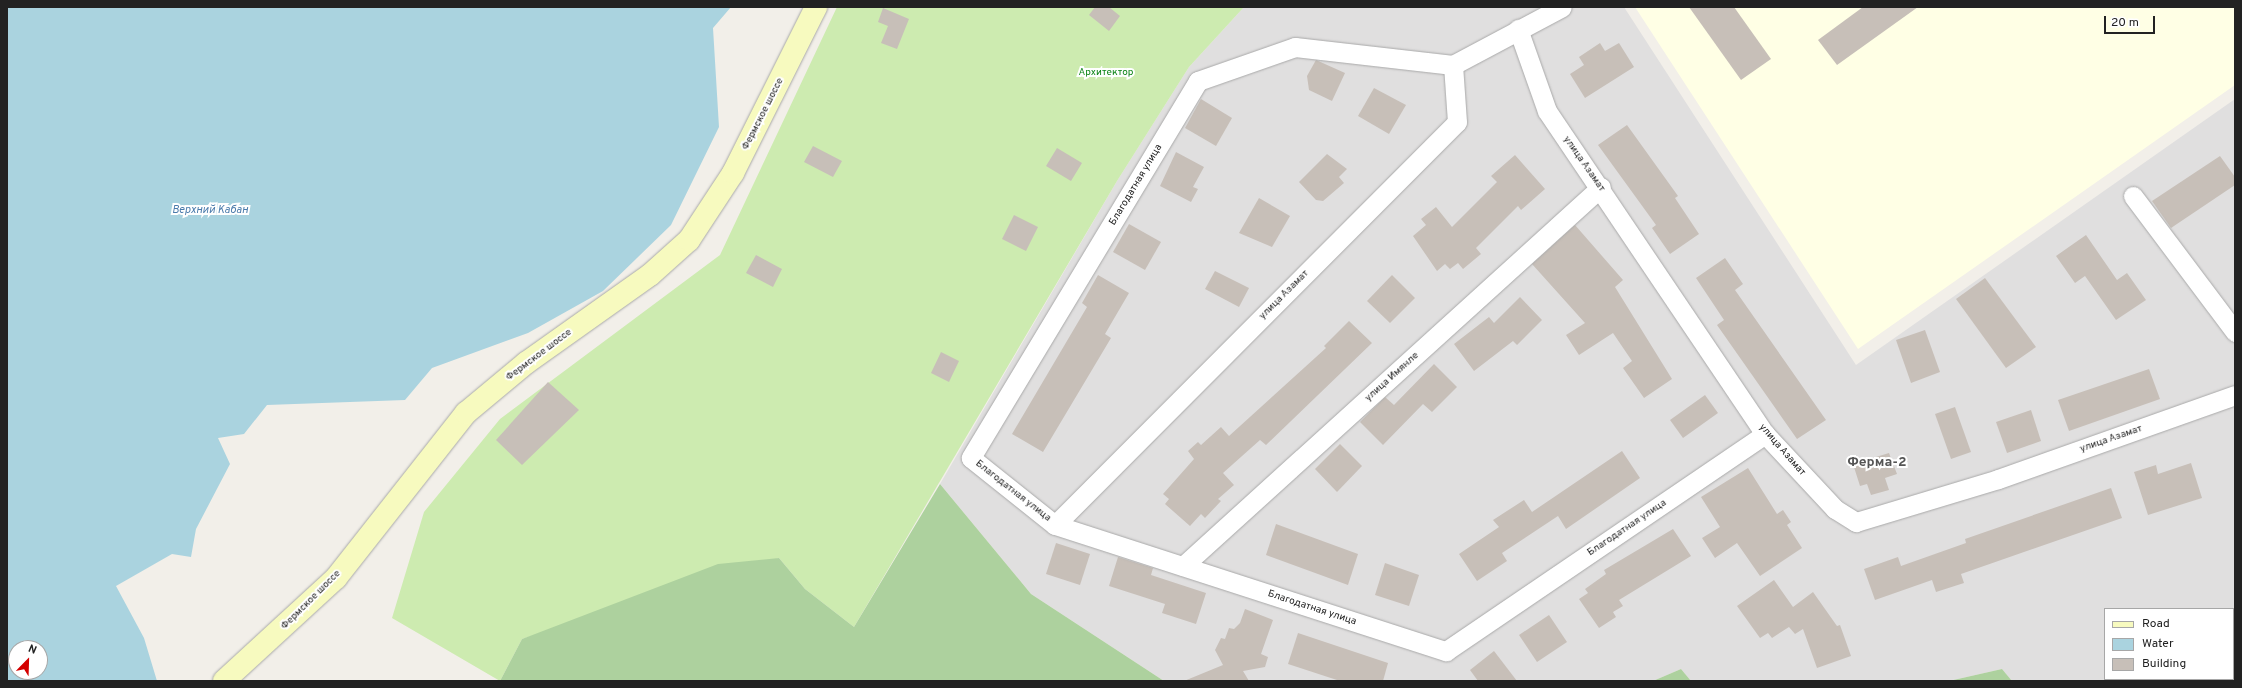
<!DOCTYPE html>
<html>
<head>
<meta charset="utf-8">
<style>
	body { margin:0 }
	#map { position:relative; width:2242px; height:688px; overflow:hidden; background:#f2efe9; font-family:Overpass,sans-serif }
	div>[style] { position:absolute }
	[style*='--x'] { left:calc(var(--x)*1px); top:calc(var(--y)*1px); width:calc(var(--w)*1px); rotate:calc(var(--a)*1deg) }
	.residential>* { inset:0; background:#e0dfdf }
	.education>* { inset:0; background:#ffffe5 }
	.grass>* { inset:0; background:#cdebb0 }
	.forest>* { inset:0; background:#add19e }
	.water>* { inset:0; background:#aad3df }
	.building>* { inset:0; background:#c7bfb8 }
	.roads { filter:drop-shadow(0 0 1px #a9a9a9) drop-shadow(0 0 1px #a9a9a9) }
	.street>* { height:19px; margin:-9.5px; padding:0 9.5px; transform-origin:9.5px; border-radius:9.5px; background:#fff }
	.secondary>* { height:22px; margin:-11px; padding:0 11px; transform-origin:11px; border-radius:11px; background:#f7fabf }
	span { translate:-50% -50%; white-space:nowrap; text-align:center; line-height:1.15; -webkit-text-stroke:4px #fff; paint-order:stroke }
	.park-label { font-size:10px; color:#0c8416 }
	.street-label { font-size:10px; color:#222 }
	.water-label { font-size:11px; color:#4a7aab; font-style:italic }
	.district-label { font-size:14px; color:#555; font-weight:700 }
	.frame { position:absolute; inset:0; border:8px solid #222; pointer-events:none }
	.legend { position:absolute; left:2104px; top:608px; width:130px; height:72px; box-sizing:border-box; background:#fff; border:1px solid #a7a7a7; margin:0; padding:5px 7px; list-style:none; font-size:12px; color:#222 }
	.legend li { display:flex; align-items:center; gap:8px; height:20px }
	.legend b { width:20px; border:1px solid #a7a7a7 }
	.north { position:absolute; left:8px; top:640px; width:40px; height:40px; box-sizing:border-box; background:#fff; border:1px solid #a7a7a7; border-radius:50%; rotate:23deg; font-size:11px; font-weight:700; line-height:16px; text-align:center; color:#222 }
	.north::after { content:''; display:block; margin:auto; width:14px; height:18px; background:#d40000; clip-path:polygon(50% 0,100% 100%,50% 72%,0 100%) }
	.scale { position:absolute; left:2104px; top:16px; width:51px; height:18px; box-sizing:border-box; border:2px solid #222; border-top:0; padding-left:5px; font-size:12px; line-height:14px; white-space:nowrap; color:#222; -webkit-text-stroke:3px #fff; paint-order:stroke }
</style>
</head>
<body>
<div id="map">
	<div class="residential">
		<div style="clip-path:polygon(evenodd,1244px 7px,1624px 7px,1856px 365px,2235px 99px,2235px 681px,2012px 681px,2002px 669px,1949px 681px,1691px 681px,1681px 669px,1653px 681px,1164px 681px,1031px 594px,940px 484px,1117px 181px,1189px 67px,1244px 7px,2105px 609px,2233px 609px,2233px 679px,2105px 679px,2105px 609px)"></div>
	</div>
	<div class="education">
		<div style="clip-path:polygon(1635px 7px,2235px 7px,2235px 85px,1858px 349px)"></div>
	</div>
	<div class="grass">
		<div style="clip-path:polygon(837px 7px,1244px 7px,1189px 67px,1117px 181px,854px 627px,805px 589px,779px 558px,522px 639px,500px 681px,392px 618px,424px 512px,500px 419px,720px 255px)"></div>
	</div>
	<div class="forest">
		<div style="clip-path:polygon(940px 484px,1031px 594px,1164px 681px,500px 681px,522px 639px,718px 564px,779px 558px,805px 589px,854px 627px)"></div>
		<div style="clip-path:polygon(1681px 669px,1691px 681px,1653px 681px)"></div>
		<div style="clip-path:polygon(2002px 669px,2012px 681px,1949px 681px)"></div>
	</div>
	<div class="water">
		<div style="clip-path:polygon(evenodd,7px 7px,731px 7px,713px 28px,719px 127px,671px 225px,603px 291px,528px 333px,432px 368px,405px 400px,267px 405px,244px 434px,218px 438px,230px 464px,196px 529px,191px 557px,172px 554px,116px 586px,144px 638px,157px 681px,7px 681px,7px 7px,16px 648px,40px 648px,40px 672px,16px 672px,16px 648px)"></div>
	</div>
	<div class="building">
		<div style="clip-path:polygon(1095px 7px,1109px 7px,1120px 16px,1109px 31px,1089px 15px)"></div>
		<div style="clip-path:polygon(1689px 7px,1734px 7px,1771px 59px,1741px 80px)"></div>
		<div style="clip-path:polygon(1863px 7px,1918px 7px,1837px 65px,1818px 40px)"></div>
		<div style="clip-path:polygon(883px 8px,909px 19px,897px 49px,881px 43px,888px 26px,878px 22px)"></div>
		<div style="clip-path:polygon(1600px 43px,1605px 51px,1619px 43px,1634px 67px,1585px 98px,1570px 74px,1584px 65px,1579px 57px)"></div>
		<div style="clip-path:polygon(1316px 60px,1345px 73px,1332px 101px,1309px 90px,1307px 76px)"></div>
		<div style="clip-path:polygon(1374px 88px,1406px 105px,1389px 134px,1358px 116px)"></div>
		<div style="clip-path:polygon(1201px 99px,1232px 118px,1216px 146px,1185px 128px)"></div>
		<div style="clip-path:polygon(1627px 125px,1678px 196px,1675px 198px,1699px 234px,1670px 254px,1652px 228px,1656px 225px,1598px 145px)"></div>
		<div style="clip-path:polygon(813px 146px,842px 161px,833px 177px,804px 162px)"></div>
		<div style="clip-path:polygon(1057px 148px,1082px 163px,1071px 181px,1046px 166px)"></div>
		<div style="clip-path:polygon(1176px 152px,1204px 167px,1193px 187px,1198px 189px,1191px 202px,1160px 186px)"></div>
		<div style="clip-path:polygon(1327px 154px,1347px 169px,1339px 177px,1344px 183px,1323px 201px,1316px 200px,1299px 182px)"></div>
		<div style="clip-path:polygon(1515px 155px,1545px 189px,1521px 210px,1518px 206px,1476px 248px,1481px 254px,1463px 269px,1458px 263px,1450px 269px,1445px 264px,1437px 271px,1413px 236px,1426px 225px,1421px 219px,1436px 207px,1452px 227px,1497px 182px,1491px 176px)"></div>
		<div style="clip-path:polygon(2220px 156px,2235px 177px,2235px 185px,2171px 228px,2152px 201px)"></div>
		<div style="clip-path:polygon(1259px 198px,1290px 216px,1272px 247px,1239px 233px)"></div>
		<div style="clip-path:polygon(1014px 215px,1038px 227px,1026px 251px,1002px 239px)"></div>
		<div style="clip-path:polygon(1129px 224px,1161px 242px,1145px 270px,1113px 252px)"></div>
		<div style="clip-path:polygon(1575px 225px,1623px 280px,1615px 287px,1672px 379px,1644px 398px,1623px 368px,1632px 361px,1613px 333px,1579px 355px,1566px 335px,1585px 323px,1532px 264px)"></div>
		<div style="clip-path:polygon(2086px 235px,2117px 280px,2127px 273px,2146px 300px,2116px 320px,2085px 276px,2075px 283px,2056px 256px)"></div>
		<div style="clip-path:polygon(756px 255px,782px 269px,773px 287px,746px 273px)"></div>
		<div style="clip-path:polygon(1725px 258px,1743px 284px,1735px 290px,1826px 420px,1797px 439px,1717px 325px,1724px 320px,1696px 278px)"></div>
		<div style="clip-path:polygon(1215px 271px,1249px 288px,1239px 307px,1205px 289px)"></div>
		<div style="clip-path:polygon(1098px 275px,1129px 293px,1105px 334px,1111px 338px,1043px 452px,1012px 434px,1087px 307px,1082px 303px)"></div>
		<div style="clip-path:polygon(1392px 275px,1415px 298px,1390px 323px,1367px 301px)"></div>
		<div style="clip-path:polygon(1985px 278px,2036px 347px,2006px 368px,1956px 299px)"></div>
		<div style="clip-path:polygon(1520px 297px,1542px 320px,1517px 345px,1513px 341px,1474px 371px,1454px 344px,1489px 317px,1494px 323px)"></div>
		<div style="clip-path:polygon(1349px 321px,1372px 343px,1266px 445px,1260px 440px,1223px 473px,1234px 485px,1218px 499px,1221px 501px,1205px 518px,1201px 514px,1190px 526px,1165px 504px,1169px 499px,1163px 494px,1194px 459px,1188px 451px,1198px 442px,1201px 445px,1221px 427px,1229px 436px,1326px 348px,1324px 346px)"></div>
		<div style="clip-path:polygon(1925px 330px,1940px 372px,1911px 383px,1896px 340px)"></div>
		<div style="clip-path:polygon(941px 352px,959px 361px,949px 382px,931px 373px)"></div>
		<div style="clip-path:polygon(1434px 364px,1457px 387px,1432px 412px,1423px 404px,1383px 445px,1360px 422px,1385px 397px,1394px 405px)"></div>
		<div style="clip-path:polygon(2149px 369px,2160px 399px,2069px 431px,2058px 400px)"></div>
		<div style="clip-path:polygon(548px 382px,579px 410px,522px 465px,496px 440px)"></div>
		<div style="clip-path:polygon(1705px 395px,1718px 413px,1683px 438px,1670px 420px)"></div>
		<div style="clip-path:polygon(1955px 407px,1971px 452px,1951px 459px,1935px 414px)"></div>
		<div style="clip-path:polygon(2031px 410px,2041px 441px,2007px 453px,1996px 422px)"></div>
		<div style="clip-path:polygon(1340px 444px,1362px 466px,1337px 492px,1315px 469px)"></div>
		<div style="clip-path:polygon(1622px 451px,1640px 478px,1566px 529px,1558px 516px,1502px 553px,1507px 561px,1477px 581px,1459px 554px,1499px 527px,1493px 520px,1524px 500px,1532px 512px)"></div>
		<div style="clip-path:polygon(1889px 453px,1897px 474px,1885px 478px,1889px 490px,1871px 495px,1867px 484px,1860px 486px,1853px 464px)"></div>
		<div style="clip-path:polygon(2191px 463px,2202px 498px,2148px 515px,2134px 472px,2156px 465px,2158px 474px)"></div>
		<div style="clip-path:polygon(1748px 468px,1777px 514px,1783px 510px,1791px 522px,1787px 525px,1802px 548px,1760px 576px,1737px 543px,1715px 558px,1702px 538px,1720px 527px,1701px 497px)"></div>
		<div style="clip-path:polygon(2111px 488px,2122px 518px,1961px 574px,1964px 583px,1936px 592px,1932px 580px,1875px 600px,1864px 569px,1898px 557px,1901px 566px,1966px 543px,1965px 539px)"></div>
		<div style="clip-path:polygon(1276px 524px,1358px 554px,1348px 585px,1266px 555px)"></div>
		<div style="clip-path:polygon(1673px 529px,1691px 556px,1619px 600px,1623px 606px,1613px 612px,1616px 617px,1599px 628px,1579px 599px,1588px 593px,1585px 589px,1606px 574px,1604px 570px)"></div>
		<div style="clip-path:polygon(1056px 543px,1090px 554px,1080px 585px,1046px 574px)"></div>
		<div style="clip-path:polygon(1118px 557px,1153px 568px,1151px 575px,1206px 593px,1196px 624px,1162px 613px,1165px 604px,1109px 586px)"></div>
		<div style="clip-path:polygon(1385px 563px,1419px 575px,1409px 606px,1375px 595px)"></div>
		<div style="clip-path:polygon(1774px 580px,1793px 607px,1813px 592px,1837px 626px,1840px 625px,1851px 656px,1817px 668px,1803px 629px,1795px 634px,1789px 627px,1772px 638px,1768px 633px,1760px 638px,1737px 606px)"></div>
		<div style="clip-path:polygon(1245px 609px,1273px 620px,1261px 654px,1268px 657px,1265px 667px,1243px 671px,1249px 681px,1184px 681px,1223px 665px,1215px 650px,1221px 638px,1225px 639px,1229px 628px,1234px 629px,1240px 623px)"></div>
		<div style="clip-path:polygon(1549px 615px,1567px 642px,1537px 662px,1519px 635px)"></div>
		<div style="clip-path:polygon(1298px 633px,1388px 663px,1383px 681px,1340px 681px,1288px 664px)"></div>
		<div style="clip-path:polygon(1494px 651px,1517px 681px,1478px 681px,1470px 670px)"></div>
	</div>
	<div class="roads">
		<div class="street">
			<div style="--x:1518;--y:29;--w:87;--a:70.5"></div>
			<div style="--x:1547;--y:111;--w:390;--a:56"></div>
			<div style="--x:1765;--y:434;--w:103;--a:47"></div>
			<div style="--x:1835;--y:509;--w:25;--a:32"></div>
			<div style="--x:1856;--y:522;--w:148;--a:-16.8"></div>
			<div style="--x:1998;--y:479;--w:251;--a:-19.5"></div>
			<div style="--x:1453;--y:65;--w:159;--a:-173.5"></div>
			<div style="--x:1295;--y:47;--w:103;--a:160.7"></div>
			<div style="--x:1198;--y:81;--w:440;--a:121.1"></div>
			<div style="--x:971;--y:458;--w:107;--a:38.6"></div>
			<div style="--x:1055;--y:525;--w:411;--a:17.9"></div>
			<div style="--x:1446;--y:651;--w:386;--a:-34.2"></div>
			<div style="--x:2133;--y:196;--w:170;--a:53.1"></div>
			<div style="--x:1055;--y:525;--w:569;--a:-45.07"></div>
			<div style="--x:1457;--y:122;--w:57;--a:-94"></div>
			<div style="--x:1453;--y:65;--w:123;--a:-28"></div>
			<div style="--x:1183;--y:566;--w:564;--a:-42.2"></div>
			<div style="--x:2142;--y:679;--w:2;--a:63"></div>
		</div>
		<div class="secondary">
			<div style="--x:224;--y:681;--w:152;--a:-42.6"></div>
			<div style="--x:336;--y:578;--w:210;--a:-51.8"></div>
			<div style="--x:466;--y:413;--w:78;--a:-39.8"></div>
			<div style="--x:526;--y:363;--w:152;--a:-35.4"></div>
			<div style="--x:650;--y:275;--w:52;--a:-41.9"></div>
			<div style="--x:689;--y:240;--w:80;--a:-56.7"></div>
			<div style="--x:733;--y:173;--w:186;--a:-63.4"></div>
		</div>
	</div>
	<div class="park-label">
		<span style="left:1106px;top:73px">Архитектор</span>
	</div>
	<div class="street-label">
		<span style="left:763px;top:114px;rotate:-63deg">Фермское шоссе</span>
		<span style="left:1584px;top:164px;rotate:55deg">улица Азамат</span>
		<span style="left:1136px;top:185px;rotate:-59deg">Благодатная улица</span>
		<span style="left:1284px;top:295px;rotate:-45deg">улица Азамат</span>
		<span style="left:539px;top:355px;rotate:-37deg">Фермское шоссе</span>
		<span style="left:1392px;top:377px;rotate:-42deg">улица Имянле</span>
		<span style="left:2111px;top:439px;rotate:-19deg">улица Азамат</span>
		<span style="left:1782px;top:450px;rotate:49deg">улица Азамат</span>
		<span style="left:1013px;top:491px;rotate:38deg">Благодатная улица</span>
		<span style="left:1627px;top:528px;rotate:-34deg">Благодатная улица</span>
		<span style="left:311px;top:600px;rotate:-45deg">Фермское шоссе</span>
		<span style="left:1312px;top:608px;rotate:18deg">Благодатная улица</span>
	</div>
	<div class="water-label">
		<span style="left:210px;top:210px">Верхний Кабан</span>
	</div>
	<div class="district-label">
		<span style="left:1877px;top:463px">Ферма-2</span>
	</div>
	<div class="frame"></div>
	<ul class="legend">
	<li><b style="height:5px;background:#f7fabf"></b>Road</li>
	<li><b style="height:11px;background:#aad3df"></b>Water</li>
	<li><b style="height:11px;background:#c7bfb8"></b>Building</li>
	</ul>
	<div class="north">N</div>
	<div class="scale">20 m</div>
</div>
</body>
</html>
